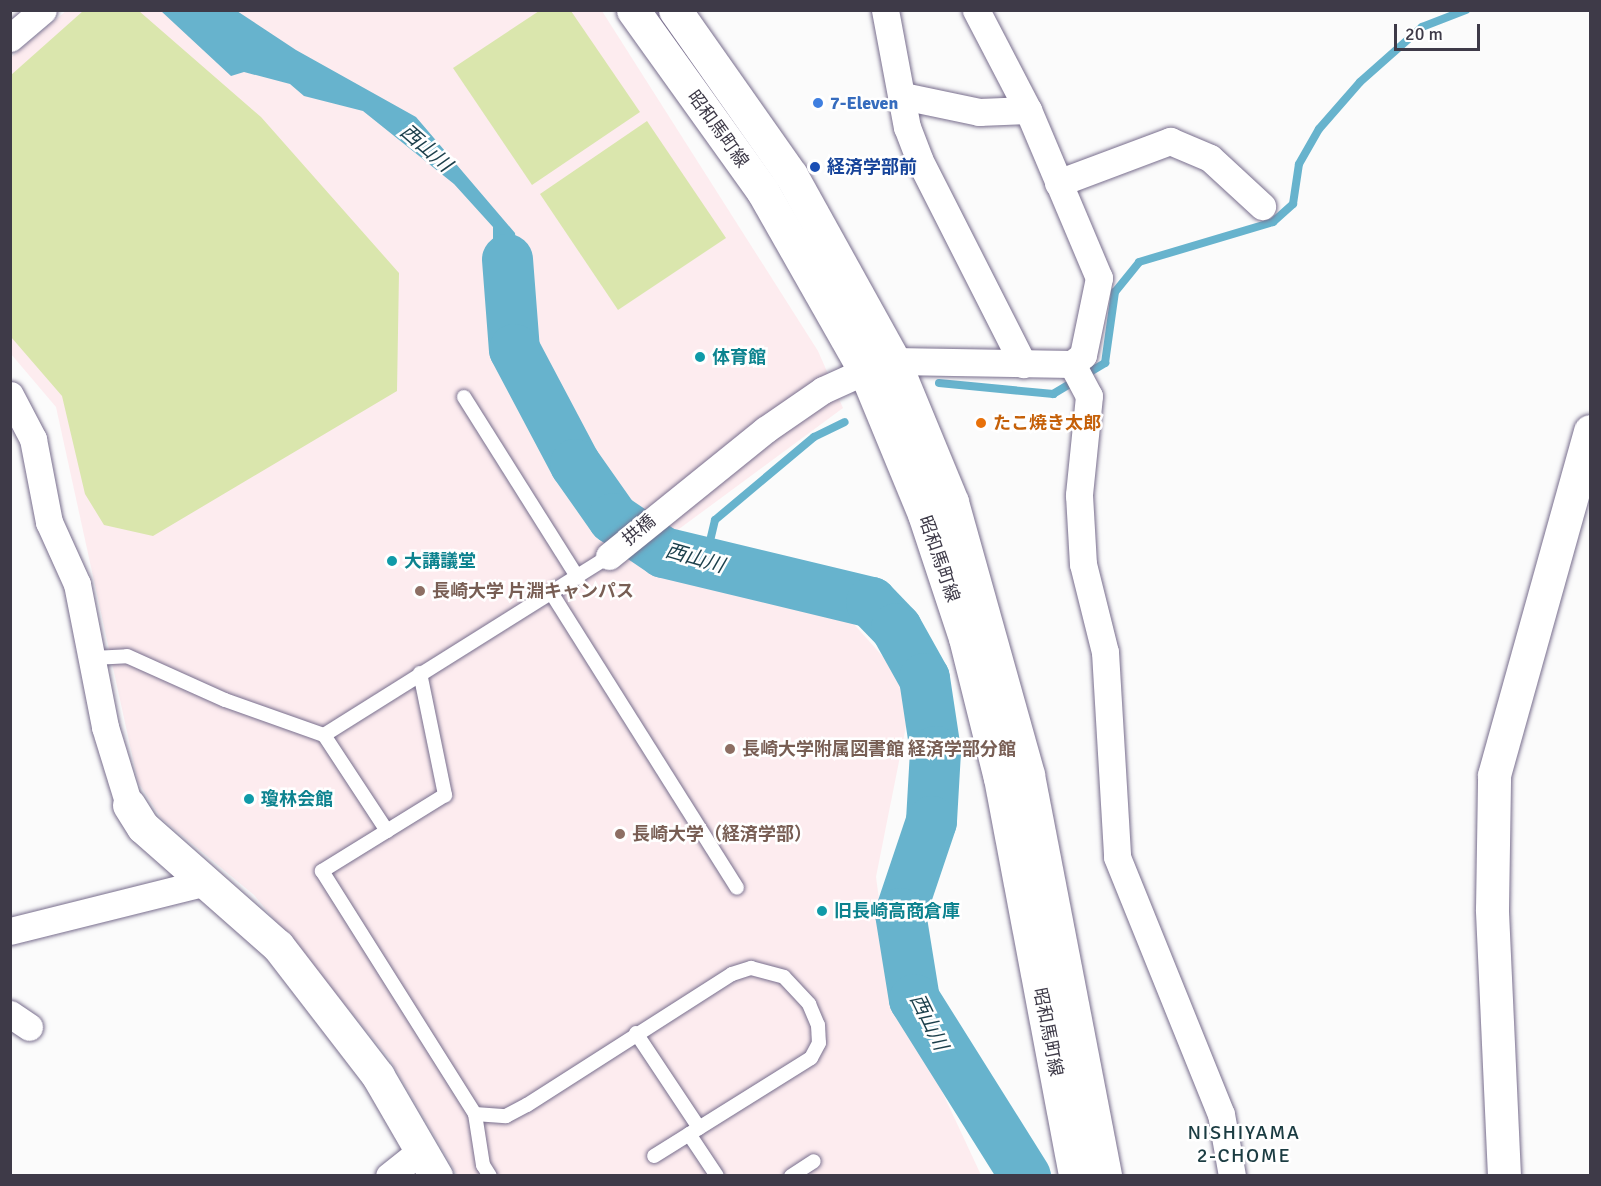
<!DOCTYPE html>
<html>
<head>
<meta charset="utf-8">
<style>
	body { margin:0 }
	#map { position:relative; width:1601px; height:1186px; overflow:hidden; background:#fbfbfb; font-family:Signika,"Noto Sans JP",sans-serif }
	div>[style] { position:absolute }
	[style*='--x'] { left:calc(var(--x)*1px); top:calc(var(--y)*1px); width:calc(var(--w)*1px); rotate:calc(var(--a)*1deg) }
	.education>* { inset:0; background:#fdecef }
	.green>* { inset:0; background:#dae6ad }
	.water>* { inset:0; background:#67b3cd }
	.stream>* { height:8px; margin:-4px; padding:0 4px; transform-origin:4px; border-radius:4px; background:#67b3cd }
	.river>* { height:51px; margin:-25.5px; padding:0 25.5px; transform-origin:25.5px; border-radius:25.5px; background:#67b3cd }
	.roads { filter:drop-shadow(0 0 2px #786e8d) drop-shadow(0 0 2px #786e8d) }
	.service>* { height:14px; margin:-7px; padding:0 7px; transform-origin:7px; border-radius:7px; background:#fff }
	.minor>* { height:27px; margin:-13.5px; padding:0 13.5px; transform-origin:13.5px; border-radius:13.5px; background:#fff }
	.tertiary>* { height:33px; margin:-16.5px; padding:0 16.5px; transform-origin:16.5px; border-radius:16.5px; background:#fff }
	.secondary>* { height:33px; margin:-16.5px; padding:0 16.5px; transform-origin:16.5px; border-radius:16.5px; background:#fff }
	.dots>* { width:16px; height:16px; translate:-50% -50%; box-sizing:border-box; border:3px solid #fff; border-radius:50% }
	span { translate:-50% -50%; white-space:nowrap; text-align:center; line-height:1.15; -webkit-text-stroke:5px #fff; paint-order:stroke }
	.shop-label { font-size:18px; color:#366cbe; font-weight:700 }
	.left { translate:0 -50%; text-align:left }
	.street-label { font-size:18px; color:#3e3a48 }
	.transit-label { font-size:18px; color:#164399; font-weight:700 }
	.culture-label { font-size:18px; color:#0d838f; font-weight:700 }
	.food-label { font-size:18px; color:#c56008; font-weight:700 }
	.education-label { font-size:18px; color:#785e54; font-weight:700 }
	.water-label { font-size:20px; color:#1b3f4b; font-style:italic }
	.neighbourhood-label { font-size:20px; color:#1b3c42; letter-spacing:1.5px }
	.frame { position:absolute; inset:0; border:12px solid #3e3a48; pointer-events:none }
	.scale { position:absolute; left:1394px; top:24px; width:86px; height:27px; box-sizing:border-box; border:3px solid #3e3a48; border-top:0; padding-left:8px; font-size:18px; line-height:21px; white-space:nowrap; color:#3e3a48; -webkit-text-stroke:4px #fff; paint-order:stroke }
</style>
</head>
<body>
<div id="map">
	<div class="education">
		<div style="clip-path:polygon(66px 11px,602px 11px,818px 351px,843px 408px,637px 560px,853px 623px,901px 677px,909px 711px,876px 877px,890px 980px,981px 1175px,457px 1175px,389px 1058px,254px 895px,161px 818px,138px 782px,56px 407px,11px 354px,10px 58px)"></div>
	</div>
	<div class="green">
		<div style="clip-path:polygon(83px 11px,139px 11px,261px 117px,399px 273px,397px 391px,153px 536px,104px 525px,85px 494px,62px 396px,11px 337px,11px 75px)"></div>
		<div style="clip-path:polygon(539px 11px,571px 11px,640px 112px,532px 185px,453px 68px)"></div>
		<div style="clip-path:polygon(647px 121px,726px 238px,618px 310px,540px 194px)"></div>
	</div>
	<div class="water">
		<div style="clip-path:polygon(161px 11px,237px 11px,296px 50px,416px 117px,515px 233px,525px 324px,499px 334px,493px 297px,493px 227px,454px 184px,363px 111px,304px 96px,290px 84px,244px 72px,231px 76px)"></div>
	</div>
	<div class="stream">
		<div style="--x:939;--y:383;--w:115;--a:5.5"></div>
		<div style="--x:1053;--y:394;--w:61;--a:-30.8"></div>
		<div style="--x:1105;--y:363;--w:72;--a:-82"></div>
		<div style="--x:1115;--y:292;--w:38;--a:-51"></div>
		<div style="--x:1139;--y:262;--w:140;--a:-16.6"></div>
		<div style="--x:1273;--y:222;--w:27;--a:-42"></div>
		<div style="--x:1293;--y:204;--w:40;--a:-81.5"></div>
		<div style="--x:1299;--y:164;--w:40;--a:-60.3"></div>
		<div style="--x:1319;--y:129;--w:62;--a:-48.9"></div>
		<div style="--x:1360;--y:82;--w:83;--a:-41.6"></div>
		<div style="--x:1422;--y:27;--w:47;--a:-21.1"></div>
		<div style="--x:705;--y:562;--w:43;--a:-76.6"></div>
		<div style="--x:715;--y:520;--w:129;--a:-40"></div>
		<div style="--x:814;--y:437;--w:34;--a:-26"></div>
	</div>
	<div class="river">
		<div style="--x:507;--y:259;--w:90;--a:85.6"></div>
		<div style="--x:514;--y:349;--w:130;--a:62.1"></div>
		<div style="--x:575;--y:464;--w:66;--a:54.9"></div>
		<div style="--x:613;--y:518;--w:60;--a:34.2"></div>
		<div style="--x:663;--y:552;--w:214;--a:13.5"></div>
		<div style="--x:871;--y:602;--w:36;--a:46"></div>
		<div style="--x:896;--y:628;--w:57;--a:60.8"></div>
		<div style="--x:924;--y:678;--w:74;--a:81.4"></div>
		<div style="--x:935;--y:751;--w:70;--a:93.3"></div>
		<div style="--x:931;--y:821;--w:97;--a:108.6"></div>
		<div style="--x:900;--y:913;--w:87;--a:80.8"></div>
		<div style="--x:914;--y:999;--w:209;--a:57.9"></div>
	</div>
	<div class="roads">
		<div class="service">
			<div style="--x:464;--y:397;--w:214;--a:57.8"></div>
			<div style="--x:552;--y:594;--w:347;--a:57.8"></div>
			<div style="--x:93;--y:658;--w:34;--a:-3"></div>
			<div style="--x:127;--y:656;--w:107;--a:24.2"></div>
			<div style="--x:225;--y:700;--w:105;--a:19.5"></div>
			<div style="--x:324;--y:735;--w:337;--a:-32.1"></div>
			<div style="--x:420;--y:673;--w:125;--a:78.4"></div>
			<div style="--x:445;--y:795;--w:145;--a:148.3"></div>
			<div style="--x:322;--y:871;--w:287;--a:57.8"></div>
			<div style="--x:475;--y:1114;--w:52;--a:81.1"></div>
			<div style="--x:483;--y:1165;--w:13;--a:58"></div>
			<div style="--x:324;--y:735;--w:115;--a:56.7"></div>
			<div style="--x:636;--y:1033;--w:114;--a:56.4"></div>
			<div style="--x:475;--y:1114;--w:31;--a:4"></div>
			<div style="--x:506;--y:1116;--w:24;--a:-28"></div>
			<div style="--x:527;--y:1105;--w:243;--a:-32.6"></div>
			<div style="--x:732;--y:974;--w:20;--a:-18"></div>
			<div style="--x:751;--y:968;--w:34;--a:15"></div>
			<div style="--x:784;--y:977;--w:37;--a:47"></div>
			<div style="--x:809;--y:1004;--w:23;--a:67"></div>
			<div style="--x:818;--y:1025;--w:18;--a:87"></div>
			<div style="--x:819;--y:1043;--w:17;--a:118"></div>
			<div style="--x:811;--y:1058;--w:185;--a:148"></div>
			<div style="--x:689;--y:1134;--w:50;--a:56.3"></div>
			<div style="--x:791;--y:1176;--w:27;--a:-33"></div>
		</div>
		<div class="minor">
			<div style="--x:885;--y:10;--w:119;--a:79.4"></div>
			<div style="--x:907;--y:127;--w:34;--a:69"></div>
			<div style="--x:919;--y:159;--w:230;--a:63.1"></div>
			<div style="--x:10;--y:38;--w:43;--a:-40.3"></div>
			<div style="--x:903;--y:96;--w:78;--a:11.9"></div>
			<div style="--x:979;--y:112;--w:49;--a:-2.3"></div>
			<div style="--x:1058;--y:183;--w:120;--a:-20.6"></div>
			<div style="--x:1170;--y:141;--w:43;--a:23"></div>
			<div style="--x:1210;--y:158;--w:71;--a:42.7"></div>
			<div style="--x:1072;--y:364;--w:36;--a:62"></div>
			<div style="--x:1089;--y:396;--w:100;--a:95.8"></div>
			<div style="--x:1079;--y:495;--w:69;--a:86.7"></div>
			<div style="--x:1083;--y:564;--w:91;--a:76"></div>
			<div style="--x:1105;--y:652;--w:205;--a:86.6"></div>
			<div style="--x:1117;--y:857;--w:277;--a:68"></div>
			<div style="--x:1221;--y:1114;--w:63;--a:79.9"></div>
			<div style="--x:10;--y:395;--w:50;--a:62.4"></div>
			<div style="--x:33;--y:439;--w:85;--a:79.1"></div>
			<div style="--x:49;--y:522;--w:68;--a:65.7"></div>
			<div style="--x:77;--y:584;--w:146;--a:78.9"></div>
			<div style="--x:105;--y:727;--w:82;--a:72.9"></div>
			<div style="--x:609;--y:556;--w:201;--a:-38.9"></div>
			<div style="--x:765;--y:430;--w:70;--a:-34.6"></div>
			<div style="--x:823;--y:390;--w:46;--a:-24.3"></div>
			<div style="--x:865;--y:371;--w:31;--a:-19"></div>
			<div style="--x:894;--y:361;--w:178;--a:1"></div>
			<div style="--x:1072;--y:364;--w:14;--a:-39"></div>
			<div style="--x:1083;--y:355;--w:79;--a:-78.3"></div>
			<div style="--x:1099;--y:278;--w:182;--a:-112.9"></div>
			<div style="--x:1028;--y:110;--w:113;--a:-117.5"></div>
			<div style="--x:10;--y:931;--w:203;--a:-14"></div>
			<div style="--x:10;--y:1014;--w:23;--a:34"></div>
			<div style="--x:389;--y:1176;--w:43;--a:-38.5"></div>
		</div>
		<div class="tertiary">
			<div style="--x:129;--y:805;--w:26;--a:58"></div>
			<div style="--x:143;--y:827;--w:180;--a:41.4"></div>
			<div style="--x:278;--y:946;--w:164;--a:52.4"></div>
			<div style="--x:378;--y:1076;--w:116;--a:59.9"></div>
			<div style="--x:1504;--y:1176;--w:267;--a:-92.6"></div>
			<div style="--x:1492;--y:909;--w:134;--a:-89.1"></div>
			<div style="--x:1494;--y:775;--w:357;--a:-74.4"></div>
		</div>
		<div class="secondary">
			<div style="--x:633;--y:10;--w:221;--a:54.4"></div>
			<div style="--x:762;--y:190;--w:208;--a:60.4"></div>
			<div style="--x:865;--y:371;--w:155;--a:67.6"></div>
			<div style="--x:924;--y:514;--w:131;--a:71.7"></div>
			<div style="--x:965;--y:638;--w:144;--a:76"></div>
			<div style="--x:1000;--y:778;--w:405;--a:79.3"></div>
			<div style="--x:675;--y:10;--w:202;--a:54.9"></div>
			<div style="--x:791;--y:175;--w:213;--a:61"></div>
			<div style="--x:894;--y:361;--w:152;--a:67.6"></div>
			<div style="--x:952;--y:502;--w:283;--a:74.4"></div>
			<div style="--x:1028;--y:775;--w:408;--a:79.1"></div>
		</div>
	</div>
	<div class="dots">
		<div style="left:818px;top:103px;background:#3f7fe0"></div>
		<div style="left:815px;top:167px;background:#1a4fb4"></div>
		<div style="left:700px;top:357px;background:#0f9aa8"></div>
		<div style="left:981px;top:423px;background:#e8710a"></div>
		<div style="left:392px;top:561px;background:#0f9aa8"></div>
		<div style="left:420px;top:591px;background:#8d6e63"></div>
		<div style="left:730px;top:749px;background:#8d6e63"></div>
		<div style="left:249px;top:799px;background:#0f9aa8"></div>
		<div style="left:620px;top:834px;background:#8d6e63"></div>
		<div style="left:822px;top:911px;background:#0f9aa8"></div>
	</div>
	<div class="shop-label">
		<span class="left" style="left:830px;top:103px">7-Eleven</span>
	</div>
	<div class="street-label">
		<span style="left:718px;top:129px;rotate:54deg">昭和馬町線</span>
		<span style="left:639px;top:530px;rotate:-40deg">拱橋</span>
		<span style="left:939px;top:559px;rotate:71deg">昭和馬町線</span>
		<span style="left:1048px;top:1032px;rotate:79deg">昭和馬町線</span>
	</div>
	<div class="transit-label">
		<span class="left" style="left:827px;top:167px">経済学部前</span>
	</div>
	<div class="culture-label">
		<span class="left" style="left:712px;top:357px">体育館</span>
		<span class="left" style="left:404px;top:561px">大講議堂</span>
		<span class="left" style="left:261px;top:799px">瓊林会館</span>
		<span class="left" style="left:834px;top:911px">旧長崎高商倉庫</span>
	</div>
	<div class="food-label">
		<span class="left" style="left:993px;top:423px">たこ焼き太郎</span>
	</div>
	<div class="education-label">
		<span class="left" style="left:432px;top:591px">長崎大学 片淵キャンパス</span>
		<span class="left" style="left:742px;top:749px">長崎大学附属図書館 経済学部分館</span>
		<span class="left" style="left:632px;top:834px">長崎大学（経済学部）</span>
	</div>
	<div class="water-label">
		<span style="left:426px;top:148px;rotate:41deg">西山川</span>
		<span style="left:695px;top:558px;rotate:16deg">西山川</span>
		<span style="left:929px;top:1022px;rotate:64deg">西山川</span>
	</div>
	<div class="neighbourhood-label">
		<span style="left:1244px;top:1144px">NISHIYAMA<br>2-CHOME</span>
	</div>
	<div class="frame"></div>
	<div class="scale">20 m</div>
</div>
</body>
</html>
